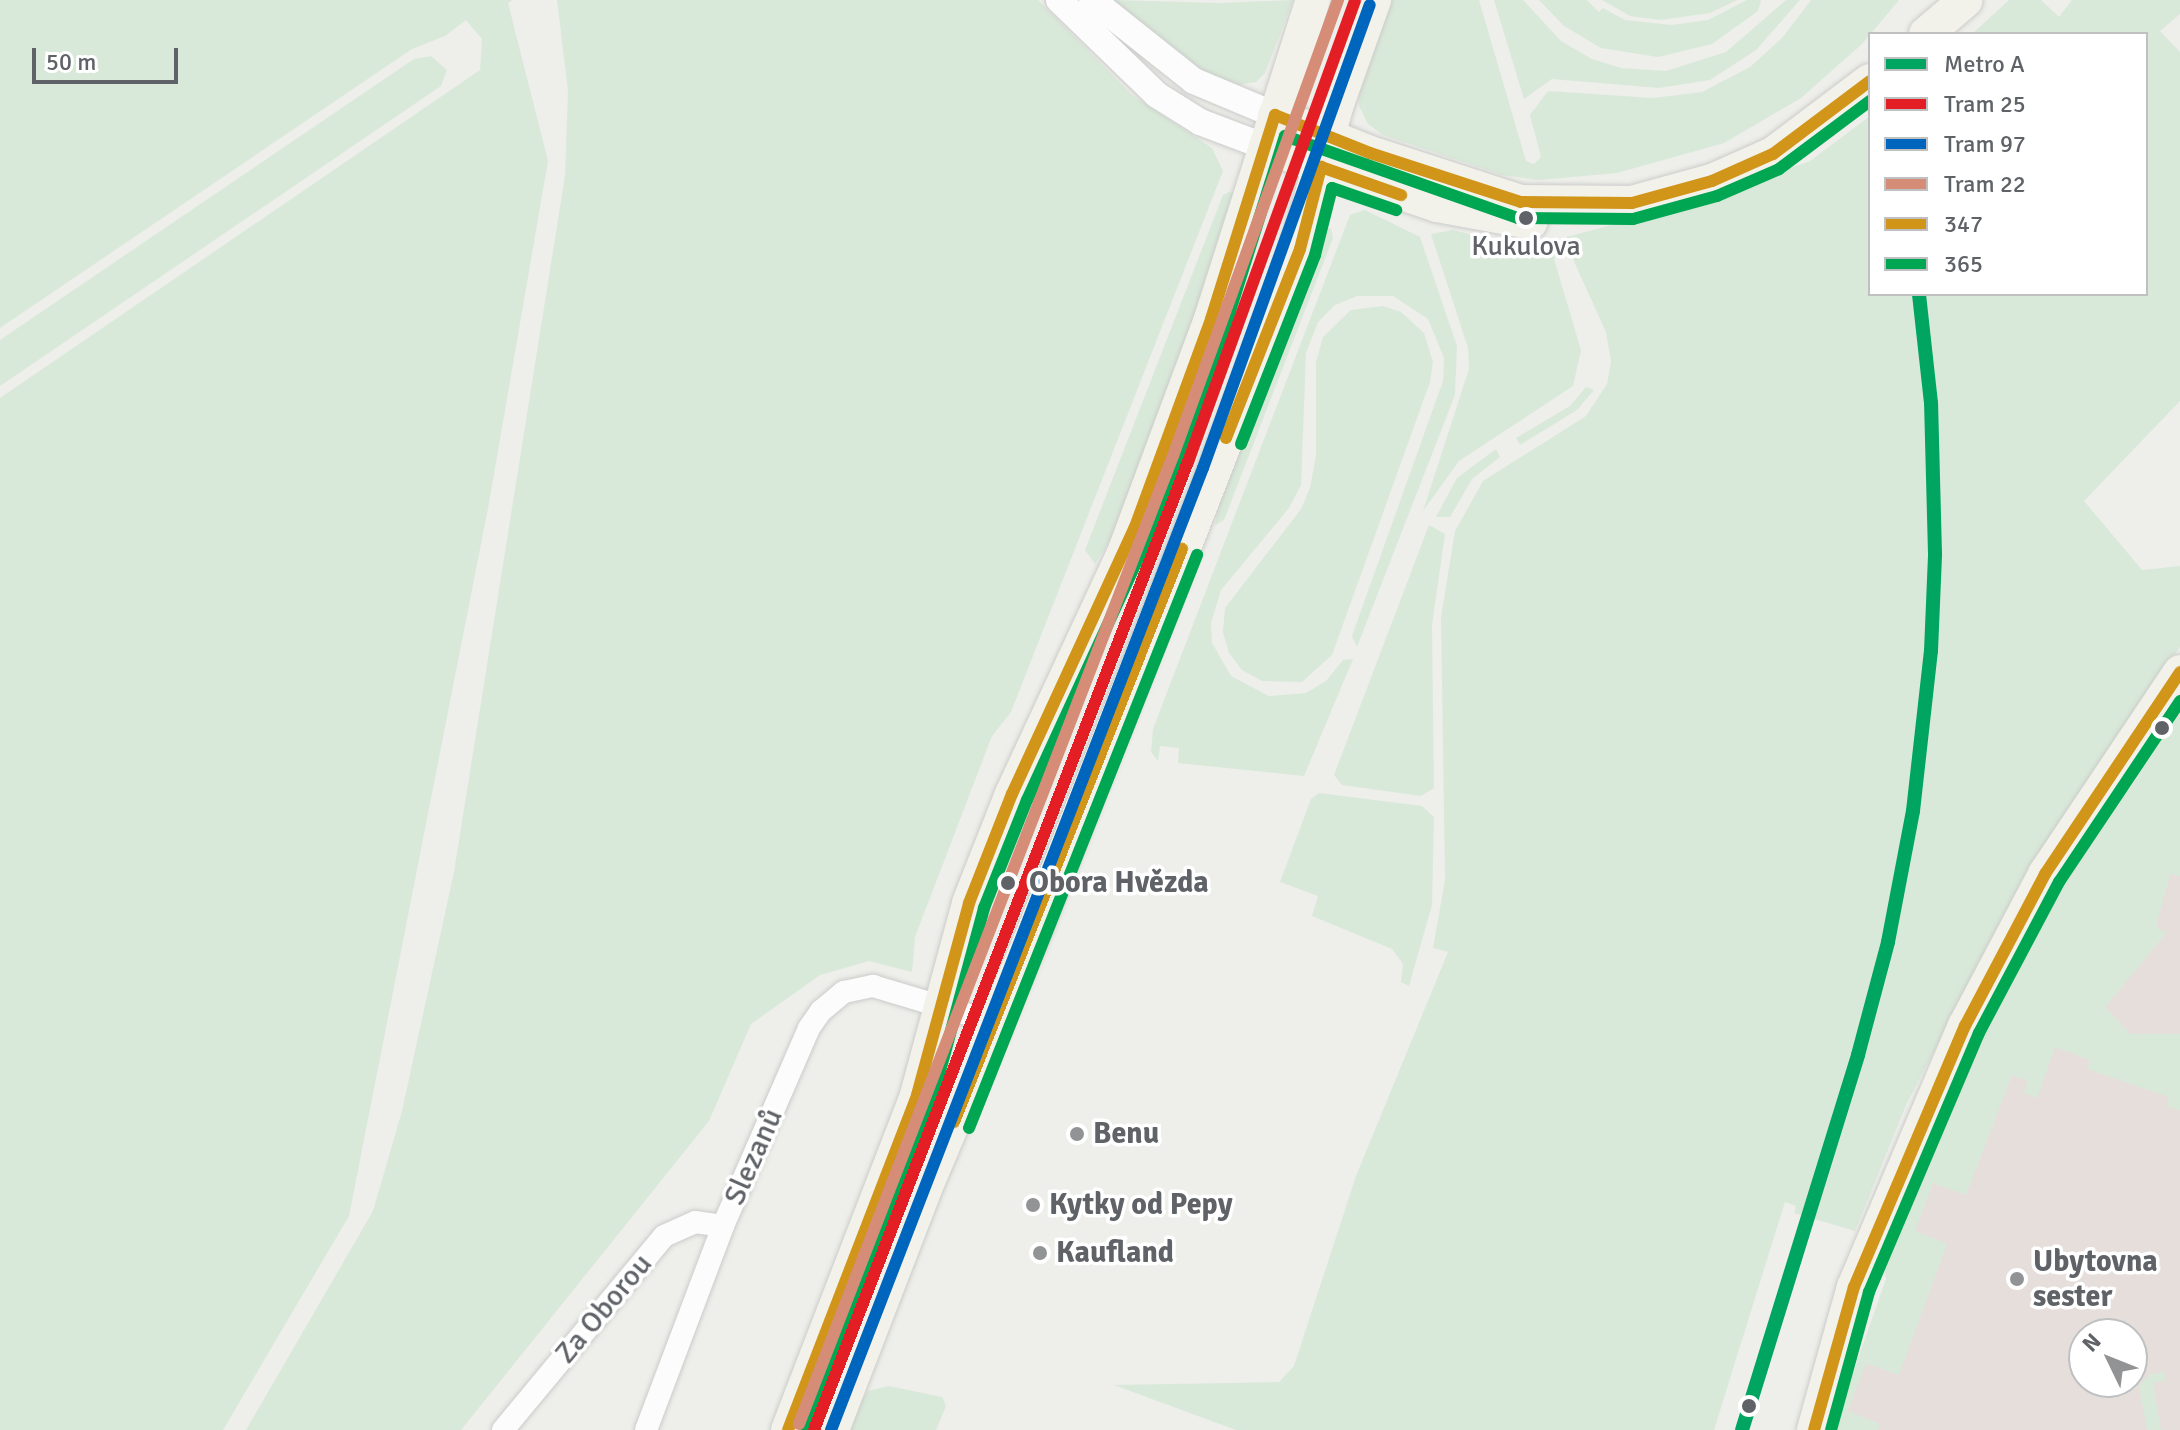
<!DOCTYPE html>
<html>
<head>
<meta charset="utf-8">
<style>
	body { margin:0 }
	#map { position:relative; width:2180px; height:1430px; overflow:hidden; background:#eeeeea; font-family:Signika,sans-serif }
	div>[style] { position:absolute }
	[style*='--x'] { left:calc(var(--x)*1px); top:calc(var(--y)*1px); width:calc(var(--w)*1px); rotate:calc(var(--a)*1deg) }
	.medical>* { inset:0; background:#e6dedb }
	.green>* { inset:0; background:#d9e9d9 }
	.roads { filter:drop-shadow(0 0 2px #cbcccb) drop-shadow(0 0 2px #cbcccb) }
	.minor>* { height:22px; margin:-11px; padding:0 11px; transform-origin:11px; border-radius:11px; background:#fcfcfc }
	.tertiary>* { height:26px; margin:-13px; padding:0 13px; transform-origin:13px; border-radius:13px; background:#fcfcfc }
	.primary>* { height:34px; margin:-17px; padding:0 17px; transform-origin:17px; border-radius:17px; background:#f3f2ea }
	.bus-1>* { height:12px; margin:-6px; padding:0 6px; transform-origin:6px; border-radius:6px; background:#d1951a }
	.bus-2>* { height:12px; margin:-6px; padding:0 6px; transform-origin:6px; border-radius:6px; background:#00a651 }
	.tram-1>* { height:12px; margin:-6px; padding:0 6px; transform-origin:6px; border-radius:6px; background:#e31e25 }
	.tram-2>* { height:12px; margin:-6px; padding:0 6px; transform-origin:6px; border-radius:6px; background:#0065bd }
	.tram-3>* { height:12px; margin:-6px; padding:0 6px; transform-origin:6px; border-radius:6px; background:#d58d77 }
	.metro-1>* { height:14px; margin:-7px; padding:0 7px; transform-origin:7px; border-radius:7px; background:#00a562 }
	.dots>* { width:22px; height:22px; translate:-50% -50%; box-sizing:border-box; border:4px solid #fff; border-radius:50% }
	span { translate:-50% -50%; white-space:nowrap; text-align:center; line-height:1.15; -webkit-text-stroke:7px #fff; paint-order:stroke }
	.bus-label { font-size:28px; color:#5f6267 }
	.stop-label { font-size:30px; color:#5f6267; font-weight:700 }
	.left { translate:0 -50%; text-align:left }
	.poi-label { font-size:30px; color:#5f6267; font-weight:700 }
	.street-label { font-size:30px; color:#5f6267 }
	.legend { position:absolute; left:1868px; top:32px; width:280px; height:264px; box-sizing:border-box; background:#fff; border:2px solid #bfc0c2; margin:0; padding:10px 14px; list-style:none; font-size:24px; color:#5f6267 }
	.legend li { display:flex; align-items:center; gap:16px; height:40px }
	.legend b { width:40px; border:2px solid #bfc0c2 }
	.north { position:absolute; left:2068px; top:1318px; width:80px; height:80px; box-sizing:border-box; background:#fff; border:2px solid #bfc0c2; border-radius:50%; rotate:313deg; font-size:22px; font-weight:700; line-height:32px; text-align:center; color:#5f6267 }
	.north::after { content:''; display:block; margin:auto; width:28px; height:36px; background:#919395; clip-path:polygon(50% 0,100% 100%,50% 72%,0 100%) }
	.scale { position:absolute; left:32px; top:48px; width:146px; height:36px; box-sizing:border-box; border:4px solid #5f6267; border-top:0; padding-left:10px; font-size:24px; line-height:28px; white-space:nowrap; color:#5f6267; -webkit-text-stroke:6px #fff; paint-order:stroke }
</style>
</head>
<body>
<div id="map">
	<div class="medical">
		<div style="clip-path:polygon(evenodd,2180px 798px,2180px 1430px,1837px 1430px,1928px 1175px,2008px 1036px,2180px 798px,2084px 1334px,2132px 1334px,2132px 1382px,2084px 1382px,2084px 1334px)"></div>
	</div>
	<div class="green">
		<div style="clip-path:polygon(0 0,513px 0,508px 3px,548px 161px,489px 503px,349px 1216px,223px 1430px,0 1430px,0 398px,480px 70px,482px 39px,466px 20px,445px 36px,412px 49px,0 328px)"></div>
		<div style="clip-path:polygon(557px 0,1038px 0,1132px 95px,1212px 148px,1223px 171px,1011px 712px,992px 736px,915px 937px,912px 972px,869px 961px,820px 975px,751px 1024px,709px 1121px,461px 1430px,246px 1430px,373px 1211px,402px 1111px,454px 872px,565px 176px,568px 91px)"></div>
		<div style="clip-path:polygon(1114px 0,1219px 3px,1293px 0,1265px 73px,1256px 82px,1235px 85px,1197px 70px)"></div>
		<div style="clip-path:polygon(1392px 0,1479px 0,1526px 161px,1534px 164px,1541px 157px,1530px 115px,1548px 91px,1653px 98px,1702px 92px,1750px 67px,1783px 37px,1811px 0,1899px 0,1862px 44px,1801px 98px,1724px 143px,1617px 173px,1539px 180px,1502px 175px,1383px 135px,1368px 124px,1359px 106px,1359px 90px)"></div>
		<div style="clip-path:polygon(1494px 0,1523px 0,1561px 41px,1592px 59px,1621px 68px,1666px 71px,1726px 52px,1786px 0,1800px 0,1756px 50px,1710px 80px,1659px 88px,1552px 79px,1524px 99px)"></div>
		<div style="clip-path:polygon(1539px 0,1587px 0,1599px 12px,1603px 8px,1625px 20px,1672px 25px,1708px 20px,1747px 0,1761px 0,1758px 11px,1712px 44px,1658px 57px,1601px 48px,1564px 26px)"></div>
		<div style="clip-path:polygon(1602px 0,1737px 0,1710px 13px,1660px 20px,1630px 16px)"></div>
		<div style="clip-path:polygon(2009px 0,2041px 0,2059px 17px,2072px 0,2180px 0,2180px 14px,2160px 31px,2180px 52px,2180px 401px,2084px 501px,2142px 570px,2180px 566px,2180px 647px,2026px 874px,1906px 1105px,1855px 1231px,1794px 1213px,1796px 1206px,1785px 1202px,1714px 1430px,1236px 1430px,1114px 1385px,1279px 1382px,1294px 1366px,1356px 1176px,1448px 952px,1433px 948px,1445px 880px,1441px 617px,1455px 531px,1483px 481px,1586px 416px,1607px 384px,1611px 362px,1606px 332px,1571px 255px,1562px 251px,1554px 259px,1581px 350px,1573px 386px,1459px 461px,1423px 511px,1469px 369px,1468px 348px,1431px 234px,1453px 230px,1476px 236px,1475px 241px,1485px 243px,1487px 239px,1531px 249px,1533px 240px,1552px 241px,1697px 202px,1810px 161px,1870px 116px,1870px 294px,2146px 294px,2146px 34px,1972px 34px)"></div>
		<div style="clip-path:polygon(431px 56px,447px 70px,441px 86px,0 386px,0 340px,414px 59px)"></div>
		<div style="clip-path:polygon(1229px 192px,1240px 195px,1132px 504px,1095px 564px,1085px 550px,1223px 195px)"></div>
		<div style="clip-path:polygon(1365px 210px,1420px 237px,1457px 346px,1455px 395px,1357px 647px,1352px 636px,1443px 381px,1444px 358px,1428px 319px,1393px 296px,1357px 296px,1335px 305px,1318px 322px,1306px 353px,1301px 485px,1289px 508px,1221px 590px,1211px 623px,1212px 643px,1231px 676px,1269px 696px,1306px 693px,1326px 681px,1343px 660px,1353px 659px,1304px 776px,1178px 763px,1179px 748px,1160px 746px,1158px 761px,1151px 752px,1153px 729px,1350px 215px)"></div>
		<div style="clip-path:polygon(1320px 224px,1331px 229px,1333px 238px,1224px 520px,1215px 525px,1222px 485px)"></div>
		<div style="clip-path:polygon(1383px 306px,1401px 312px,1424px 333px,1433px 362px,1430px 382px,1332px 655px,1302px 682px,1262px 681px,1242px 670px,1229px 653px,1223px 632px,1225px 608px,1301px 509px,1310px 488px,1316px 456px,1316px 362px,1323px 337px,1351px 310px)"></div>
		<div style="clip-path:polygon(1586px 387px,1594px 390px,1577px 410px,1520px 445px,1516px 438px,1570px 406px)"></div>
		<div style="clip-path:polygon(1496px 449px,1500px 457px,1472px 479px,1450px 517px,1436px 517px,1457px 478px)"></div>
		<div style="clip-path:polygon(1429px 525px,1445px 534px,1432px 625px,1434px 788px,1421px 796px,1342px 785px,1334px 775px)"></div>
		<div style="clip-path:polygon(2180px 712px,2180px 876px,2170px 874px,2156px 927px,2166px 933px,2105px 1007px,2130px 1034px,2180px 1034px,2180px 1110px,2167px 1106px,2169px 1097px,2087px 1069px,2090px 1060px,2055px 1047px,2037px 1098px,2024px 1093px,2028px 1081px,2012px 1075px,1966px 1195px,1933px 1183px,1915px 1231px,1947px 1244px,1899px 1375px,1866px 1363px,1848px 1411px,1880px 1424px,1878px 1430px,1833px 1430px,1886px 1279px,1882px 1260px,1948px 1099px,2043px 917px,2122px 789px,2128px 791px)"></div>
		<div style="clip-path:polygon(1319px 793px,1422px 806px,1434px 817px,1432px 905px,1409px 986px,1401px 982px,1403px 964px,1392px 949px,1312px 916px,1318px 896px,1280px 882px,1311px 799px)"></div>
		<div style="clip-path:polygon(2165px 1372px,2166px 1380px,2153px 1383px,2161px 1430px,2147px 1430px,2139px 1386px,2150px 1374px)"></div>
		<div style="clip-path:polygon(889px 1386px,942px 1397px,946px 1406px,936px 1430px,843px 1430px,868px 1391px)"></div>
	</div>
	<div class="roads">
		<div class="minor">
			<div style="--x:503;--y:1430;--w:252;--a:-50.3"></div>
			<div style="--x:664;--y:1236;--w:34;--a:-24"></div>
			<div style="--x:695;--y:1222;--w:28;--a:8"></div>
			<div style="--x:646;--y:1430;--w:218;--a:-69.3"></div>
			<div style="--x:723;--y:1226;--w:216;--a:-66.5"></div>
			<div style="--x:809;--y:1028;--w:21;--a:-55"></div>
			<div style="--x:821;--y:1011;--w:30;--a:-40"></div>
			<div style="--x:844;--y:992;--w:30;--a:-12"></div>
			<div style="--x:873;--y:986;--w:128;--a:16.7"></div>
		</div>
		<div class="tertiary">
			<div style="--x:1059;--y:0;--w:136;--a:44.1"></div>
			<div style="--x:1157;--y:95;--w:51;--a:32.1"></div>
			<div style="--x:1200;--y:122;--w:71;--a:20.7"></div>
			<div style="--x:1092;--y:0;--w:130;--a:38.5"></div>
			<div style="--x:1194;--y:81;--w:88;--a:22.8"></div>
		</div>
		<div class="primary">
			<div style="--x:1926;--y:34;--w:52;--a:-40.4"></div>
			<div style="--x:1275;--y:115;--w:102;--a:21.8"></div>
			<div style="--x:1370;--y:153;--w:159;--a:18"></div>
			<div style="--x:1521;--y:202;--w:111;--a:0.5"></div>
			<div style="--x:1632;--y:203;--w:83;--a:-15.4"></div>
			<div style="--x:1712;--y:181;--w:67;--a:-23.9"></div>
			<div style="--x:1773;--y:154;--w:121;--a:-37"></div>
			<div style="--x:1266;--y:147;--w:181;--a:18.7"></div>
			<div style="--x:1437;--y:205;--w:95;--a:10.4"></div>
			<div style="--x:788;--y:1430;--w:359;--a:-68.9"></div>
			<div style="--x:917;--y:1095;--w:199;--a:-74.8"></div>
			<div style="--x:969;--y:903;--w:117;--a:-68.5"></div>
			<div style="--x:1012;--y:794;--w:266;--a:-65.1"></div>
			<div style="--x:1124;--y:553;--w:250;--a:-69.6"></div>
			<div style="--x:1211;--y:319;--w:335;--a:-72.3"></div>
			<div style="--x:832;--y:1430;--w:261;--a:-68.9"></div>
			<div style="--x:926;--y:1186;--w:268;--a:-67"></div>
			<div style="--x:1031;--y:939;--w:703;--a:-68.65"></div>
			<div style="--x:1287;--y:284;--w:187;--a:-74.5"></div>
			<div style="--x:1337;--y:104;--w:110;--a:-70.4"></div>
			<div style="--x:1814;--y:1430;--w:148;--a:-74.4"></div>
			<div style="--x:1854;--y:1287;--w:284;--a:-67"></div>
			<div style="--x:1965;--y:1026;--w:172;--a:-62.2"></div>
			<div style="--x:2045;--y:874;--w:243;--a:-56.2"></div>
		</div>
	</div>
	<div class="bus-1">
		<div style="--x:1226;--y:438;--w:203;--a:-68.6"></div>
		<div style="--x:1300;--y:249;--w:85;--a:-75.6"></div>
		<div style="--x:1321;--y:167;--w:85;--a:19.3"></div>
		<div style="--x:954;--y:1122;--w:617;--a:-68.3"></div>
		<div style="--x:788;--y:1430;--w:359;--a:-68.9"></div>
		<div style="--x:917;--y:1095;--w:199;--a:-74.8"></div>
		<div style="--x:969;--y:903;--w:117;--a:-68.5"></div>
		<div style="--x:1012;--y:794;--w:294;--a:-65.3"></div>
		<div style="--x:1135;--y:527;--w:221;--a:-69.9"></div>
		<div style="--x:1211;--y:319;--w:214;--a:-72.6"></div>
		<div style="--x:1275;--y:115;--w:102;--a:21.8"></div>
		<div style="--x:1370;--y:153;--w:159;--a:18"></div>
		<div style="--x:1521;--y:202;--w:111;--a:0.5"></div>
		<div style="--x:1632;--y:203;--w:83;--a:-15.4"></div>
		<div style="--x:1712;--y:181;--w:67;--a:-23.9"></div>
		<div style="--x:1773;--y:154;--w:121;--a:-37"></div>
		<div style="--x:1814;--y:1430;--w:148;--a:-74.4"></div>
		<div style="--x:1854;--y:1287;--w:284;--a:-67"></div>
		<div style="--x:1965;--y:1026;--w:172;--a:-62.2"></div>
		<div style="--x:2045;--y:874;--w:243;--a:-56.2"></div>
	</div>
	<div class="bus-2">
		<div style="--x:1241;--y:444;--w:203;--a:-68.6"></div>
		<div style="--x:1315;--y:255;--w:69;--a:-75.8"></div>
		<div style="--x:1332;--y:188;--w:68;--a:19"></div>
		<div style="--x:969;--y:1128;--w:617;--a:-68.3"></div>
		<div style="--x:805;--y:1430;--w:353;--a:-68.9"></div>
		<div style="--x:932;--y:1101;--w:200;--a:-74.9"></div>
		<div style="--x:984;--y:908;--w:116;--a:-68.3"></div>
		<div style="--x:1027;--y:800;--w:295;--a:-65.3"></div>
		<div style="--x:1150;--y:532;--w:221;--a:-69.9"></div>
		<div style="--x:1226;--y:324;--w:197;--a:-72.6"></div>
		<div style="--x:1285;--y:136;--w:247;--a:19.4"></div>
		<div style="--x:1518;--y:218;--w:115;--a:0.5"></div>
		<div style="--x:1633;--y:219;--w:87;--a:-15.3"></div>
		<div style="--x:1717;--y:196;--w:68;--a:-23.5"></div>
		<div style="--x:1779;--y:169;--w:114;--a:-36.8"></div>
		<div style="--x:1831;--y:1430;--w:143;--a:-74.6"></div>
		<div style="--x:1869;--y:1292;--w:281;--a:-67"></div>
		<div style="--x:1979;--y:1033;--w:171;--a:-62.1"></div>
		<div style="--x:2059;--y:882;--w:218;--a:-56.2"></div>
	</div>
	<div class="tram-1">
		<div style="--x:814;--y:1430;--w:1038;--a:-68.88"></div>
		<div style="--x:1188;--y:462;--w:491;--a:-70.1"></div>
	</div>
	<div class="tram-2">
		<div style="--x:831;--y:1430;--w:1031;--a:-68.86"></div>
		<div style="--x:1203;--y:468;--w:492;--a:-70.2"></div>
	</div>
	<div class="tram-3">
		<div style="--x:799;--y:1424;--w:1038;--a:-68.88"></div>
		<div style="--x:1173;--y:456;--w:485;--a:-70.1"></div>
	</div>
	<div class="metro-1">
		<div style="--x:1742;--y:1430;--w:393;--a:-72.8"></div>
		<div style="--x:1858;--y:1055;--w:117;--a:-75.1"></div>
		<div style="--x:1888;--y:942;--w:133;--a:-79.2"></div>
		<div style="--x:1913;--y:811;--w:161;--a:-83.6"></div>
		<div style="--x:1931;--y:651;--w:97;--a:-87.6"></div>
		<div style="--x:1935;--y:554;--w:151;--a:-91.5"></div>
		<div style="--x:1931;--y:403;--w:110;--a:-96.3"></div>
	</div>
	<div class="dots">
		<div style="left:1526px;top:218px;background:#5f6267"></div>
		<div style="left:2162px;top:728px;background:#5f6267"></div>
		<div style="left:1008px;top:883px;background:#5f6267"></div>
		<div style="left:1077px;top:1134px;background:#919395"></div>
		<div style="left:1033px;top:1205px;background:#919395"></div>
		<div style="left:1040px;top:1253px;background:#919395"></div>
		<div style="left:2017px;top:1279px;background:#919395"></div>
		<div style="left:1749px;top:1406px;background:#5f6267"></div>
	</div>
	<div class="bus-label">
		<span style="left:1526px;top:246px">Kukulova</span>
	</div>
	<div class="stop-label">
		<span class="left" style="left:1029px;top:883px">Obora Hvězda</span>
	</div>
	<div class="poi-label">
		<span class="left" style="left:1093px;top:1134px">Benu</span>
		<span class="left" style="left:1049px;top:1205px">Kytky od Pepy</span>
		<span class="left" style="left:1056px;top:1253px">Kaufland</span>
		<span class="left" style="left:2033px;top:1279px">Ubytovna<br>sester</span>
	</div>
	<div class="street-label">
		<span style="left:754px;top:1157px;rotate:-66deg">Slezanů</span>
		<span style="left:604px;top:1309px;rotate:-50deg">Za Oborou</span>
	</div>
	<ul class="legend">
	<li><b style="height:10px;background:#00a562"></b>Metro A</li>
	<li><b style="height:10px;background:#e31e25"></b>Tram 25</li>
	<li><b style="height:10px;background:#0065bd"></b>Tram 97</li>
	<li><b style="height:10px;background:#d58d77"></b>Tram 22</li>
	<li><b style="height:10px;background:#d1951a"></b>347</li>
	<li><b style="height:10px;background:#00a651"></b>365</li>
	</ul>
	<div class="north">N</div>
	<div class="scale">50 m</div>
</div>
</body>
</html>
